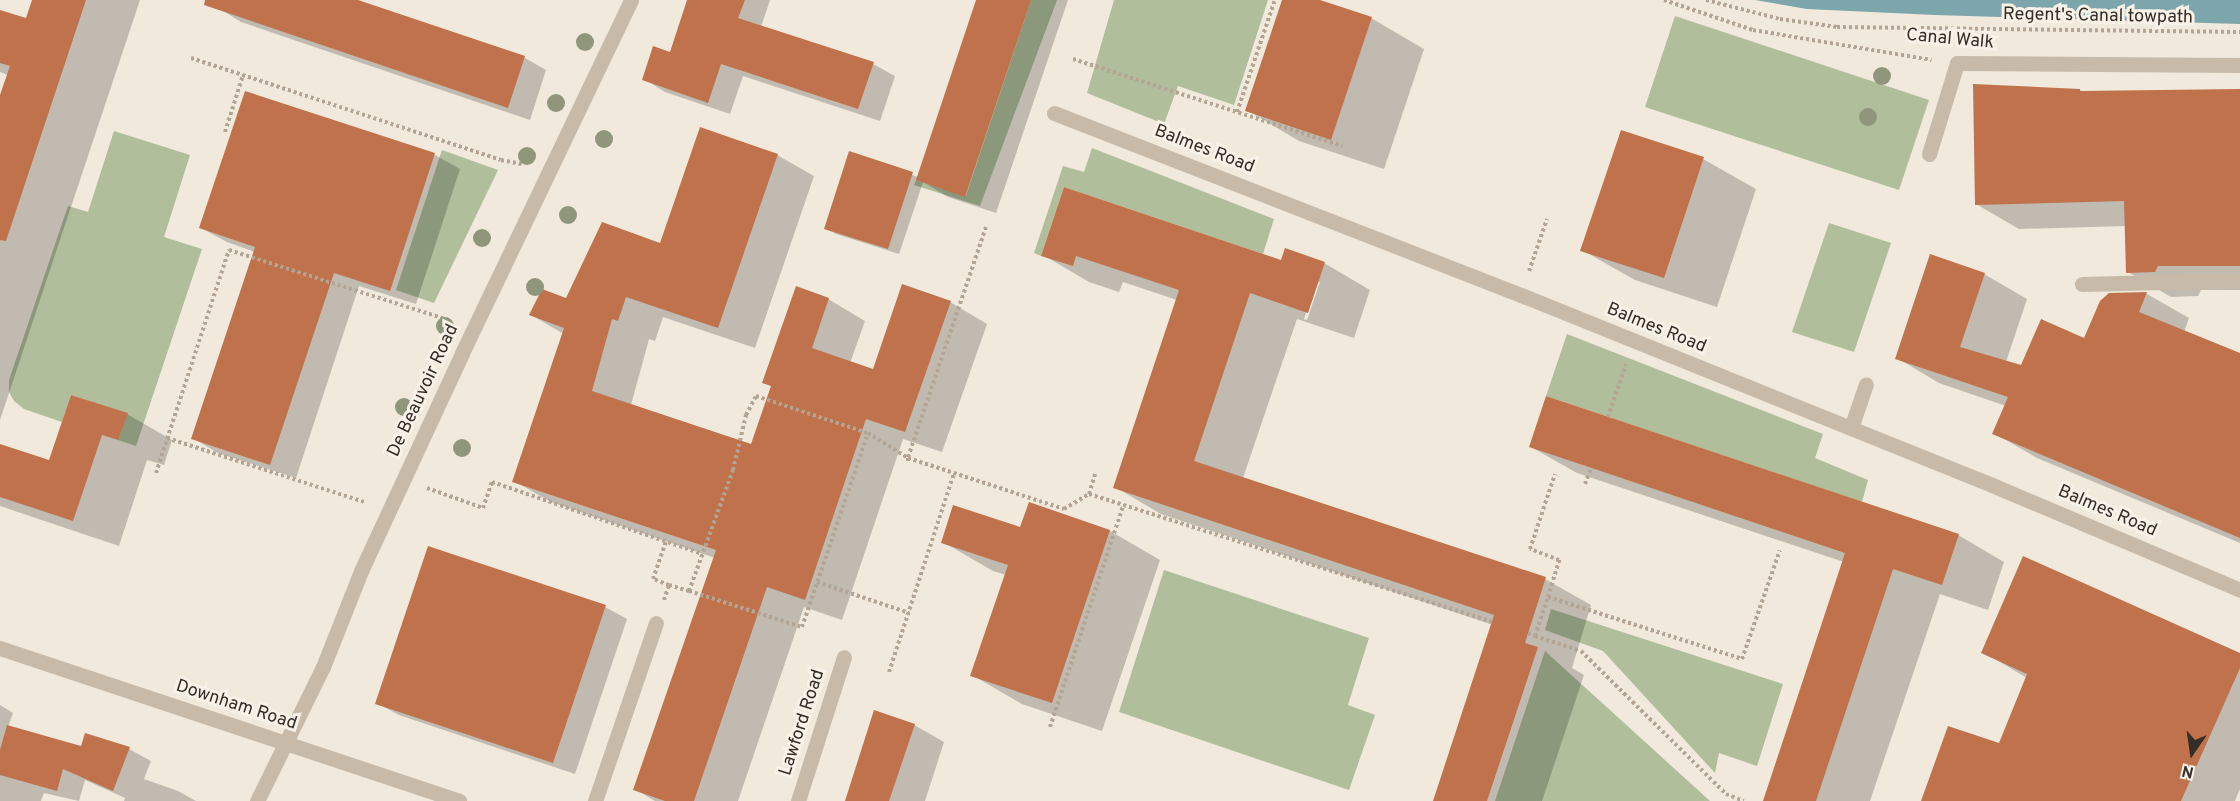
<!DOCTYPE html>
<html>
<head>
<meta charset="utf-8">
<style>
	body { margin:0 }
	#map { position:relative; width:2240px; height:801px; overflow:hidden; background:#f0e9dc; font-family:Overpass,sans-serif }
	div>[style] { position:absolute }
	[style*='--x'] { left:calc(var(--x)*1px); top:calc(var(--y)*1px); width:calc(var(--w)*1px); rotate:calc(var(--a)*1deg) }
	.green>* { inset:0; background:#b0be9c }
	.water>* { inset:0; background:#7ca5ac }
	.shadow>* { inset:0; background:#0003 }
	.building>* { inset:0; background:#bf724b }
	.path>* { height:4px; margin-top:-2px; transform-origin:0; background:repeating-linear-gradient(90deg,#b3a493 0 3px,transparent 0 6px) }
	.minor>* { height:15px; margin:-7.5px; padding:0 7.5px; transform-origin:7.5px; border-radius:7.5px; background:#c8baa8 }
	.trees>* { width:18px; height:18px; margin:-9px; border-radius:50%; background:#90967c }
	span { translate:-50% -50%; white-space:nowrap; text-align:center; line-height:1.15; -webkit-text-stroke:6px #f8f2e8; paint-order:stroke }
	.street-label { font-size:18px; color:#352d28 }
	.north { position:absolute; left:2162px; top:723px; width:60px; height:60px; -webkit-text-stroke:4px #f8f2e8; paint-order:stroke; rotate:193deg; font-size:16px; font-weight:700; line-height:24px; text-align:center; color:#352d28 }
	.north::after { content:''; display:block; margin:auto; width:21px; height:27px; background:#352d28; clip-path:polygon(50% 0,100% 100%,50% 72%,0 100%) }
</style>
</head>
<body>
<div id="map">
	<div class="green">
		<div style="clip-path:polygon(1031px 0,1057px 0,980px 206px,914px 185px,916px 180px,966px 196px)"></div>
		<div style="clip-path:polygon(1114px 0,1268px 0,1234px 105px,1178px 86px,1164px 124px,1087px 93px)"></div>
		<div style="clip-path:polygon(1675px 16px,1929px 100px,1899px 190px,1645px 107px)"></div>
		<div style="clip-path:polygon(114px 131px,190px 155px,164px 237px,202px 249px,136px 446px,118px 440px,127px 413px,71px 395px,62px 422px,24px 409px,14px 401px,9px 392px,9px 380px,68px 206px,88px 212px)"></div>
		<div style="clip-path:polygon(1092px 148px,1274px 219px,1263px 254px,1064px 187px,1041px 256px,1034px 253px,1063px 166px,1084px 172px)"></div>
		<div style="clip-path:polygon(442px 150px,498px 170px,434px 303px,396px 290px)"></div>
		<div style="clip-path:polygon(1829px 223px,1891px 243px,1854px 352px,1792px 332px)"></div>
		<div style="clip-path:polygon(1567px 334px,1823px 434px,1815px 458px,1868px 480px,1862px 502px,1546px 396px)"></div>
		<div style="clip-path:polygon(1164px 570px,1369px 638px,1348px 705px,1375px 715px,1349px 790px,1119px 712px)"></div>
		<div style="clip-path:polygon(1551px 609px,1783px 684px,1757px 766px,1719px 753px,1715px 773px,1603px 651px,1545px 630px)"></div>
		<div style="clip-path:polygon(1545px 651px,1710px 801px,1495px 801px)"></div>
	</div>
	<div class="water">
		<div style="clip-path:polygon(1755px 0,2240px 0,2240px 24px,1935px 15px,1807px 9px)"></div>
	</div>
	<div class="shadow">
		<div style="clip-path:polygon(33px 0,140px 0,0 420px,0 100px,8px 75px,0 72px,0 11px,27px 20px)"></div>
		<div style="clip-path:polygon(223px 0,353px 0,525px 58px,546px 70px,530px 120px,241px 22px,220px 9px)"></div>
		<div style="clip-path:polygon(689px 0,770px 0,761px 27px,873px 64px,895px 76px,880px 121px,743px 76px,730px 114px,665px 92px,644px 79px,671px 54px)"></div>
		<div style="clip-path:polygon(978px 0,1068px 0,996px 213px,948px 197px,923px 182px,899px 254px,836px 234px,825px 228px,850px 153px,918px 177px)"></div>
		<div style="clip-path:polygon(1283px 0,1316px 0,1371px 18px,1424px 49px,1384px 169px,1299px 141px,1247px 110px)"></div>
		<div style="clip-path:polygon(2080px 90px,2085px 93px,2240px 91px,2240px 290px,2201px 290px,2198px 296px,2171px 297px,2128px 272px,2126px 226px,2019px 229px,1976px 204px)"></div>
		<div style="clip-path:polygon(246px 92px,435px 155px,460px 169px,416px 304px,359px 286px,296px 478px,218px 453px,193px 438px,255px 252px,227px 242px,201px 228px)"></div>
		<div style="clip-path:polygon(777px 155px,814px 176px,755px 348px,663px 317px,655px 341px,649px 339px,631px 405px,752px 446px,772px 387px,764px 382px,828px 299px,865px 321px,850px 363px,874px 371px,950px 302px,987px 324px,942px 452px,903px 439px,842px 620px,804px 607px,738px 801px,655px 801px,635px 789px,715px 558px,551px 502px,514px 481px,564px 334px,531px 315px,567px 299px,661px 245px)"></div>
		<div style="clip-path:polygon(1703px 159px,1756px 189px,1717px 307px,1635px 280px,1582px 250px)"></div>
		<div style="clip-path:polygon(evenodd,1065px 189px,1282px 262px,1324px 263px,1370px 290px,1354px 338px,1297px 319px,1243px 478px,1545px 579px,1591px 605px,1572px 668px,1584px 675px,1542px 801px,1434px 801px,1493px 625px,1161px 514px,1115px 487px,1177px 300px,1123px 282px,1119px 292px,1089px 282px,1043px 255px,1065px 189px,1316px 282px,1320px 282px,1307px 320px,1304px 319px,1316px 282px)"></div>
		<div style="clip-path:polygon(1984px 274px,2027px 299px,2006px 362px,2022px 367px,2085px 340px,2110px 295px,2147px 294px,2189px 318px,2184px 332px,2240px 355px,2240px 543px,2037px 458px,1994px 433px,2006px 406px,1939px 383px,1897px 358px)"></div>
		<div style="clip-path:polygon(127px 414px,172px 440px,164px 465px,147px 460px,119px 546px,0 506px,0 446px,50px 462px)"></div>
		<div style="clip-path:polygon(1531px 447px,1958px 535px,2004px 562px,1988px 610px,1940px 594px,1870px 801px,1764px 801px,1844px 562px,1577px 473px)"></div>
		<div style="clip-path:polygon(1030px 504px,1110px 531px,1160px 560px,1102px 731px,1022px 704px,972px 675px,1006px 575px,993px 571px,943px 542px,1021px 529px)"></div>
		<div style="clip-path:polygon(605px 607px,627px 619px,575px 774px,399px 715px,377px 703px)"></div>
		<div style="clip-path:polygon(1983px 652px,2240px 655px,2240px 789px,2235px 801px,1930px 801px,2000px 745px,2027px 678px)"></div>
		<div style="clip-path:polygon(0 705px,13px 713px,8px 727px,82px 748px,129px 749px,151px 761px,144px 779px,178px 791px,196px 801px,124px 801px,125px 798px,85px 780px,79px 801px,44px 793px,41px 801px,0 801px)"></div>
		<div style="clip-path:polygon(914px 725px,944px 742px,925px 801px,846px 801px)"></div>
	</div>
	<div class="building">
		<div style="clip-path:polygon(32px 0,86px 0,6px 241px,0 240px,0 95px,10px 66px,0 63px,0 10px,26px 18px)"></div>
		<div style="clip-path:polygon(205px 0,358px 0,525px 56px,508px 108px,204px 5px)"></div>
		<div style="clip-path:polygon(687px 0,745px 0,738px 18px,874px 62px,858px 109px,721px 64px,708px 103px,642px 80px,653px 46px,670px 52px)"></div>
		<div style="clip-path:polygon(976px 0,1031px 0,965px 197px,916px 180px)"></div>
		<div style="clip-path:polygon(1282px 0,1320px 0,1372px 17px,1331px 140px,1245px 111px)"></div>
		<div style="clip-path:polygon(1973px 84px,2080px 89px,2080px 91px,2240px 89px,2240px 266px,2158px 266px,2155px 272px,2126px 273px,2124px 201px,1975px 205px)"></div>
		<div style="clip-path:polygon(245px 91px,435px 153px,390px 291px,334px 273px,270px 465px,191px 439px,255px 247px,199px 228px)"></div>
		<div style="clip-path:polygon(700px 127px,778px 154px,718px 328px,626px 297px,618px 321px,612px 319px,592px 391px,751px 444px,771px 386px,762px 383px,796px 286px,829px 298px,812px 348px,873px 369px,902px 284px,951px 301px,905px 432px,866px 419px,805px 600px,767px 587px,694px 801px,665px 801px,633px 790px,716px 550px,512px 482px,564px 328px,529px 315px,542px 289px,566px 298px,602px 222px,660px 243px)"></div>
		<div style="clip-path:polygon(1621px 130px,1704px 157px,1664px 278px,1580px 251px)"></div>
		<div style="clip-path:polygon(849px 151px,913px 172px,888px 249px,824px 229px)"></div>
		<div style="clip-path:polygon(1064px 187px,1281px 260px,1285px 248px,1325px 262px,1308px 313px,1250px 293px,1194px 461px,1546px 577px,1525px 643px,1538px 647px,1487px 801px,1433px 801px,1494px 615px,1113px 488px,1179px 290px,1076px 256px,1073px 266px,1041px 256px)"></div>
		<div style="clip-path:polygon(1930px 254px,1985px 273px,1960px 347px,2021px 365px,2041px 319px,2084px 338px,2100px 301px,2109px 293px,2147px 292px,2139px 312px,2240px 353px,2240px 538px,1992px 434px,2008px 397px,1895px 359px)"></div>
		<div style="clip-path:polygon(71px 395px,128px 413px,118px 440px,102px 435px,73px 521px,0 497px,0 444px,49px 460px)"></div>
		<div style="clip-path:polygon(1546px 396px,1959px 534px,1942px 585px,1893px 569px,1816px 801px,1763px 801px,1845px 553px,1529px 447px)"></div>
		<div style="clip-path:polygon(1029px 502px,1110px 530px,1052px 703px,970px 676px,1008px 565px,941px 543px,953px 505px,1020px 527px)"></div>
		<div style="clip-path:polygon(428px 546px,606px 605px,553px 763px,375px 704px)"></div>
		<div style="clip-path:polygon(2023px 556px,2240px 653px,2240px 668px,2181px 801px,1921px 801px,1948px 726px,1999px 743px,2027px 674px,1981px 653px)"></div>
		<div style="clip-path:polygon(874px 710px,915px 724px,889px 801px,845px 801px)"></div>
		<div style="clip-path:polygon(7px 725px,81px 746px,85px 733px,130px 747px,113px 791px,63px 769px,57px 791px,0 775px,0 750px)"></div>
	</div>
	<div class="path">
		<div style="--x:1664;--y:0;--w:94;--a:18.6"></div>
		<div style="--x:1753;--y:30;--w:181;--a:9.5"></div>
		<div style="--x:1706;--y:0;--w:76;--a:14.4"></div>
		<div style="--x:1780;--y:19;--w:58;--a:8"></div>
		<div style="--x:1837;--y:27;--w:403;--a:0.7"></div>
		<div style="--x:191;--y:58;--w:326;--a:18.2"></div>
		<div style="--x:501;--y:160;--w:21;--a:11"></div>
		<div style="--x:1073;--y:59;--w:283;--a:17.9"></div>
		<div style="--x:1237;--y:112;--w:118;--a:-71.3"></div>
		<div style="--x:225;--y:132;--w:60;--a:-72.5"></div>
		<div style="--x:986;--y:227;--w:244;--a:108.7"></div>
		<div style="--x:908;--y:458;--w:164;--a:18.1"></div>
		<div style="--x:1064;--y:509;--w:29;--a:-31"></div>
		<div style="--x:1089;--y:494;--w:21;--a:-73"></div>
		<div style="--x:1529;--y:271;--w:55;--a:-70.9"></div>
		<div style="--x:1608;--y:417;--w:56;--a:-71.2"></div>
		<div style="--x:167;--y:438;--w:207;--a:18"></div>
		<div style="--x:156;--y:473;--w:235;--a:-71.9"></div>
		<div style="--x:229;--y:250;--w:230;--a:17.7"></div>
		<div style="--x:1585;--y:484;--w:17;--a:-69"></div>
		<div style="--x:427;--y:488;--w:59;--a:19.7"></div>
		<div style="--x:483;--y:508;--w:28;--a:-71"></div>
		<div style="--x:492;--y:482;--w:222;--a:18.9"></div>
		<div style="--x:1089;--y:494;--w:423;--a:17.6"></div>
		<div style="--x:817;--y:582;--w:97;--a:18.6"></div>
		<div style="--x:669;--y:585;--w:21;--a:17"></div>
		<div style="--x:689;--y:591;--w:129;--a:-70"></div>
		<div style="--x:733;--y:470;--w:57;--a:-76.7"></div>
		<div style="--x:746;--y:415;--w:21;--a:-62"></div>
		<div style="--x:756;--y:396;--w:118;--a:18.3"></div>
		<div style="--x:868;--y:433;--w:47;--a:32"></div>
		<div style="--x:908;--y:458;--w:5;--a:90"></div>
		<div style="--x:689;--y:591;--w:119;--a:17.7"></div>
		<div style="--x:802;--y:627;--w:205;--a:-71.2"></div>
		<div style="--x:1548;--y:597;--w:39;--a:-73"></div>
		<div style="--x:1559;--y:560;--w:31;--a:-159"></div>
		<div style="--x:1530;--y:549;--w:79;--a:-71.6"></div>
		<div style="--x:664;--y:600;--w:16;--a:-72"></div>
		<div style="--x:669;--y:585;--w:17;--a:-159"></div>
		<div style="--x:653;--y:579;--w:39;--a:-71"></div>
		<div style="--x:1528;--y:633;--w:8;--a:23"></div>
		<div style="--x:1535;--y:636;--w:41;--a:-71.6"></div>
		<div style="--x:1548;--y:597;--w:204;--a:17.7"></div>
		<div style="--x:1742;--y:659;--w:115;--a:-70.8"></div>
		<div style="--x:1535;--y:636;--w:48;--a:18.1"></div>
		<div style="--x:1581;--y:651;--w:204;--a:44.6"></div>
		<div style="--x:1726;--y:794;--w:19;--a:21"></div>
		<div style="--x:889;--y:672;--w:209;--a:-71.9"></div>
		<div style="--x:1050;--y:727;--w:233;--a:-71.7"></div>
	</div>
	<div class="minor">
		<div style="--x:1054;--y:113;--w:501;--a:21.29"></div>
		<div style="--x:1521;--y:295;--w:508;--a:21.97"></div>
		<div style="--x:1992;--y:485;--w:269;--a:22.9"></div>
		<div style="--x:1929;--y:154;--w:95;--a:-72.9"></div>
		<div style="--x:1957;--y:63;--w:283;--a:0.4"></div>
		<div style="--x:2082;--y:284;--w:158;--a:-1.5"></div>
		<div style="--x:1851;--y:428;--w:46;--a:-71.2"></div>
		<div style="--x:0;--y:648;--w:484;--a:18.4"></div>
		<div style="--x:257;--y:801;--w:149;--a:-63.8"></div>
		<div style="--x:323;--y:667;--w:103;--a:-68.4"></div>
		<div style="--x:361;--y:571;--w:240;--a:-65.1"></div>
		<div style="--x:462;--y:353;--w:391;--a:-64.4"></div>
		<div style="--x:595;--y:801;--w:188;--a:-71.1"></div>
		<div style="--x:798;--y:801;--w:151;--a:-72.3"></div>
	</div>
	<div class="trees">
		<div style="left:585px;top:42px"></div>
		<div style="left:1882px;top:76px"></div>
		<div style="left:556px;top:103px"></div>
		<div style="left:1868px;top:117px"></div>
		<div style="left:604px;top:139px"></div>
		<div style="left:527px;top:156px"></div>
		<div style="left:568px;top:215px"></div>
		<div style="left:482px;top:238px"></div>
		<div style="left:535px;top:287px"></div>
		<div style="left:445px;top:326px"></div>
		<div style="left:404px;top:407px"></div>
		<div style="left:462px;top:448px"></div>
	</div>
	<div class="street-label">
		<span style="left:2098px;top:17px;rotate:1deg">Regent's Canal towpath</span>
		<span style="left:1950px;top:40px;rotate:5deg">Canal Walk</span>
		<span style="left:1204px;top:150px;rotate:21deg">Balmes Road</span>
		<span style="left:1656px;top:329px;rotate:22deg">Balmes Road</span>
		<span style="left:424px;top:391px;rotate:-65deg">De Beauvoir Road</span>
		<span style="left:2107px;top:512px;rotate:23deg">Balmes Road</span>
		<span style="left:236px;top:706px;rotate:18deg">Downham Road</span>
		<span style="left:803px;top:723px;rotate:-72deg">Lawford Road</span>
	</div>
	<div class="north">N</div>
</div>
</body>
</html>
